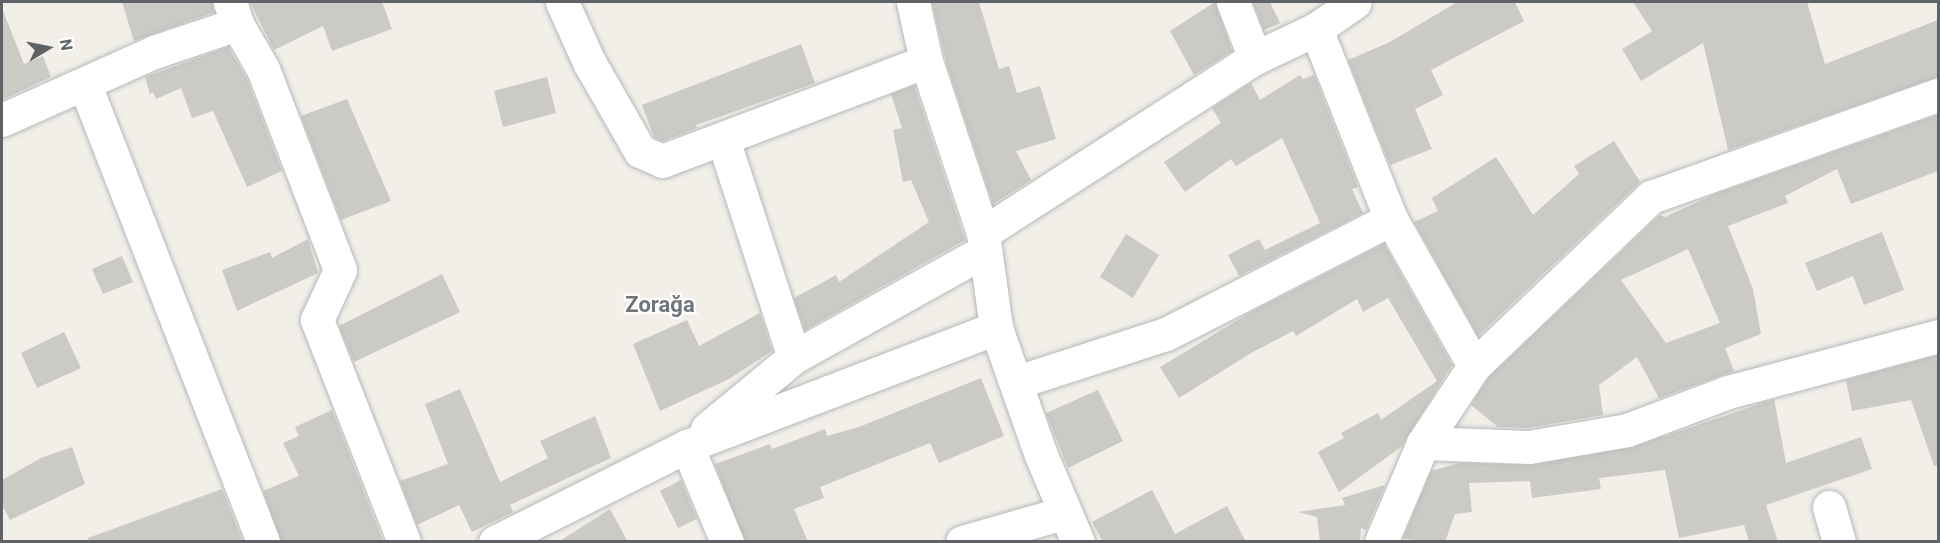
<!DOCTYPE html>
<html>
<head>
<meta charset="utf-8">
<style>
	body { margin:0 }
	#map { position:relative; width:1940px; height:543px; overflow:hidden; background:#f1efe8; font-family:Roboto,sans-serif }
	div>[style] { position:absolute }
	[style*='--x'] { left:calc(var(--x)*1px); top:calc(var(--y)*1px); width:calc(var(--w)*1px); rotate:calc(var(--a)*1deg) }
	.building>* { inset:0; background:#cccac5 }
	.roads { filter:drop-shadow(0 0 2px #b5b8bc) drop-shadow(0 0 2px #b5b8bc) }
	.minor>* { height:33px; margin:-16.5px; padding:0 16.5px; transform-origin:16.5px; border-radius:16.5px; background:#fff }
	span { translate:-50% -50%; white-space:nowrap; text-align:center; line-height:1.15; -webkit-text-stroke:4.5px #fff; paint-order:stroke }
	.district-label { font-size:22px; color:#70757a; font-weight:700 }
	.frame { position:absolute; inset:0; border:3px solid #5f6368; pointer-events:none }
	.north { position:absolute; left:18px; top:18px; width:60px; height:60px; -webkit-text-stroke:4px #fff; paint-order:stroke; rotate:80deg; font-size:16px; font-weight:700; line-height:24px; text-align:center; color:#5f6368 }
	.north::after { content:''; display:block; margin:auto; width:21px; height:27px; background:#5f6368; clip-path:polygon(50% 0,100% 100%,50% 72%,0 100%) }
</style>
</head>
<body>
<div id="map">
	<div class="building">
		<div style="clip-path:polygon(122px 2px,212px 2px,214px 12px,134px 41px)"></div>
		<div style="clip-path:polygon(250px 2px,382px 2px,392px 29px,332px 51px,323px 26px,274px 50px)"></div>
		<div style="clip-path:polygon(932px 2px,979px 2px,999px 69px,1009px 66px,1017px 93px,1040px 86px,1056px 139px,1016px 151px,1031px 180px,993px 204px,947px 65px)"></div>
		<div style="clip-path:polygon(1215px 2px,1232px 51px,1194px 75px,1170px 31px)"></div>
		<div style="clip-path:polygon(1253px 2px,1270px 2px,1280px 23px,1264px 30px)"></div>
		<div style="clip-path:polygon(1457px 2px,1515px 2px,1524px 21px,1431px 70px,1443px 95px,1415px 109px,1432px 149px,1390px 165px,1348px 60px,1390px 42px)"></div>
		<div style="clip-path:polygon(1633px 2px,1807px 2px,1825px 64px,1938px 20px,1938px 77px,1728px 150px,1703px 43px,1641px 81px,1622px 49px,1652px 31px)"></div>
		<div style="clip-path:polygon(3px 11px,24px 64px,43px 56px,51px 77px,2px 100px)"></div>
		<div style="clip-path:polygon(801px 44px,815px 83px,696px 125px,697px 128px,663px 141px,654px 137px,642px 105px)"></div>
		<div style="clip-path:polygon(228px 47px,246px 77px,282px 171px,247px 187px,213px 111px,192px 118px,181px 88px,156px 99px,153px 92px,150px 94px,145px 77px)"></div>
		<div style="clip-path:polygon(1300px 75px,1303px 79px,1314px 75px,1358px 187px,1352px 189px,1363px 213px,1239px 276px,1228px 255px,1259px 239px,1265px 250px,1320px 223px,1282px 138px,1236px 166px,1231px 159px,1185px 192px,1164px 162px,1221px 123px,1212px 108px,1251px 83px,1260px 100px)"></div>
		<div style="clip-path:polygon(547px 77px,556px 113px,503px 127px,494px 91px)"></div>
		<div style="clip-path:polygon(914px 85px,965px 240px,805px 330px,794px 298px,836px 275px,839px 282px,929px 222px,911px 180px,903px 182px,893px 130px,902px 128px,891px 94px)"></div>
		<div style="clip-path:polygon(347px 99px,391px 201px,341px 220px,301px 116px)"></div>
		<div style="clip-path:polygon(evenodd,1938px 115px,1938px 171px,1851px 204px,1837px 169px,1785px 196px,1788px 203px,1728px 226px,1753px 289px,1761px 334px,1725px 348px,1734px 371px,1659px 398px,1637px 357px,1599px 385px,1603px 415px,1528px 428px,1498px 427px,1471px 405px,1488px 378px,1660px 215px,1665px 217px,1715px 194px,1938px 115px,1688px 249px,1720px 323px,1666px 343px,1621px 280px,1688px 249px)"></div>
		<div style="clip-path:polygon(1614px 141px,1640px 182px,1478px 336px,1414px 222px,1438px 211px,1432px 198px,1496px 157px,1533px 215px,1579px 174px,1574px 166px)"></div>
		<div style="clip-path:polygon(1882px 232px,1904px 290px,1864px 305px,1853px 276px,1817px 291px,1805px 263px)"></div>
		<div style="clip-path:polygon(1126px 234px,1159px 255px,1133px 298px,1100px 277px)"></div>
		<div style="clip-path:polygon(308px 239px,318px 273px,237px 311px,222px 270px,270px 252px,272px 258px)"></div>
		<div style="clip-path:polygon(1384px 244px,1452px 365px,1401px 447px,1339px 492px,1318px 452px,1344px 438px,1341px 433px,1378px 413px,1381px 420px,1437px 381px,1388px 298px,1363px 312px,1357px 299px,1296px 336px,1293px 331px,1251px 353px,1179px 398px,1160px 367px,1251px 312px)"></div>
		<div style="clip-path:polygon(122px 256px,133px 282px,103px 294px,92px 269px)"></div>
		<div style="clip-path:polygon(442px 274px,460px 312px,354px 362px,339px 326px)"></div>
		<div style="clip-path:polygon(760px 313px,772px 351px,729px 379px,660px 411px,633px 344px,687px 320px,699px 346px)"></div>
		<div style="clip-path:polygon(64px 332px,81px 368px,37px 388px,21px 353px)"></div>
		<div style="clip-path:polygon(1938px 355px,1938px 465px,1934px 466px,1911px 400px,1852px 411px,1846px 380px)"></div>
		<div style="clip-path:polygon(981px 378px,1004px 436px,939px 463px,930px 443px,820px 487px,824px 498px,794px 509px,808px 542px,745px 542px,715px 464px,770px 444px,772px 449px,825px 429px,827px 436px,859px 427px)"></div>
		<div style="clip-path:polygon(460px 389px,500px 482px,548px 458px,540px 441px,595px 416px,611px 458px,510px 505px,513px 512px,472px 532px,459px 505px,417px 525px,400px 481px,448px 464px,425px 404px)"></div>
		<div style="clip-path:polygon(1098px 390px,1123px 441px,1068px 468px,1046px 413px)"></div>
		<div style="clip-path:polygon(1774px 399px,1786px 463px,1861px 437px,1872px 469px,1766px 505px,1778px 542px,1749px 542px,1744px 525px,1679px 538px,1665px 470px,1599px 478px,1601px 489px,1532px 498px,1530px 481px,1469px 483px,1472px 512px,1455px 514px,1445px 542px,1403px 539px,1431px 471px,1459px 463px,1532px 465px,1630px 448px)"></div>
		<div style="clip-path:polygon(332px 410px,383px 541px,281px 542px,263px 491px,299px 476px,283px 443px,299px 436px,295px 427px)"></div>
		<div style="clip-path:polygon(72px 447px,85px 484px,10px 520px,2px 505px,2px 480px,41px 458px)"></div>
		<div style="clip-path:polygon(681px 480px,697px 519px,678px 528px,660px 491px)"></div>
		<div style="clip-path:polygon(1385px 485px,1366px 530px,1361px 528px,1360px 542px,1320px 542px,1317px 517px,1298px 512px,1345px 505px,1342px 498px)"></div>
		<div style="clip-path:polygon(222px 489px,243px 542px,89px 542px,88px 538px)"></div>
		<div style="clip-path:polygon(1152px 490px,1175px 534px,1227px 506px,1246px 542px,1103px 542px,1092px 522px)"></div>
		<div style="clip-path:polygon(610px 509px,628px 542px,558px 542px)"></div>
	</div>
	<div class="roads">
		<div class="minor">
			<div style="--x:230;--y:2;--w:23;--a:72"></div>
			<div style="--x:237;--y:24;--w:52;--a:60"></div>
			<div style="--x:263;--y:69;--w:215;--a:69"></div>
			<div style="--x:340;--y:270;--w:55;--a:114.7"></div>
			<div style="--x:317;--y:320;--w:238;--a:68.6"></div>
			<div style="--x:562;--y:2;--w:66;--a:65.8"></div>
			<div style="--x:589;--y:62;--w:103;--a:60.2"></div>
			<div style="--x:640;--y:151;--w:24;--a:24"></div>
			<div style="--x:662;--y:161;--w:282;--a:-20.7"></div>
			<div style="--x:913;--y:2;--w:60;--a:77.6"></div>
			<div style="--x:926;--y:61;--w:181;--a:71.7"></div>
			<div style="--x:983;--y:233;--w:96;--a:82.2"></div>
			<div style="--x:996;--y:328;--w:135;--a:70.5"></div>
			<div style="--x:1041;--y:455;--w:95;--a:67"></div>
			<div style="--x:1233;--y:2;--w:60;--a:68.6"></div>
			<div style="--x:1316;--y:29;--w:204;--a:68.5"></div>
			<div style="--x:1391;--y:219;--w:169;--a:60.5"></div>
			<div style="--x:85;--y:85;--w:490;--a:68.7"></div>
			<div style="--x:2;--y:120;--w:167;--a:-24.1"></div>
			<div style="--x:154;--y:52;--w:88;--a:-18.6"></div>
			<div style="--x:723;--y:139;--w:229;--a:72"></div>
			<div style="--x:983;--y:233;--w:323;--a:-32.8"></div>
			<div style="--x:1255;--y:58;--w:68;--a:-25.4"></div>
			<div style="--x:1316;--y:29;--w:47;--a:-34.7"></div>
			<div style="--x:1017;--y:382;--w:157;--a:-17.9"></div>
			<div style="--x:1166;--y:334;--w:253;--a:-27.1"></div>
			<div style="--x:707;--y:429;--w:113;--a:-39.6"></div>
			<div style="--x:794;--y:357;--w:216;--a:-29.1"></div>
			<div style="--x:1423;--y:443;--w:106;--a:2.2"></div>
			<div style="--x:1529;--y:447;--w:99;--a:-9.8"></div>
			<div style="--x:1627;--y:430;--w:108;--a:-20.6"></div>
			<div style="--x:1728;--y:392;--w:217;--a:-14.9"></div>
			<div style="--x:687;--y:446;--w:104;--a:67.4"></div>
			<div style="--x:1829;--y:507;--w:36;--a:74"></div>
			<div style="--x:495;--y:542;--w:215;--a:-26.6"></div>
			<div style="--x:687;--y:446;--w:331;--a:-20.9"></div>
			<div style="--x:962;--y:542;--w:106;--a:-15.9"></div>
			<div style="--x:1381;--y:542;--w:108;--a:-67"></div>
			<div style="--x:1423;--y:443;--w:92;--a:-56.5"></div>
			<div style="--x:1474;--y:366;--w:245;--a:-43.7"></div>
			<div style="--x:1651;--y:197;--w:305;--a:-19.6"></div>
		</div>
	</div>
	<div class="district-label">
		<span style="left:660px;top:305px">Zorağa</span>
	</div>
	<div class="frame"></div>
	<div class="north">N</div>
</div>
</body>
</html>
